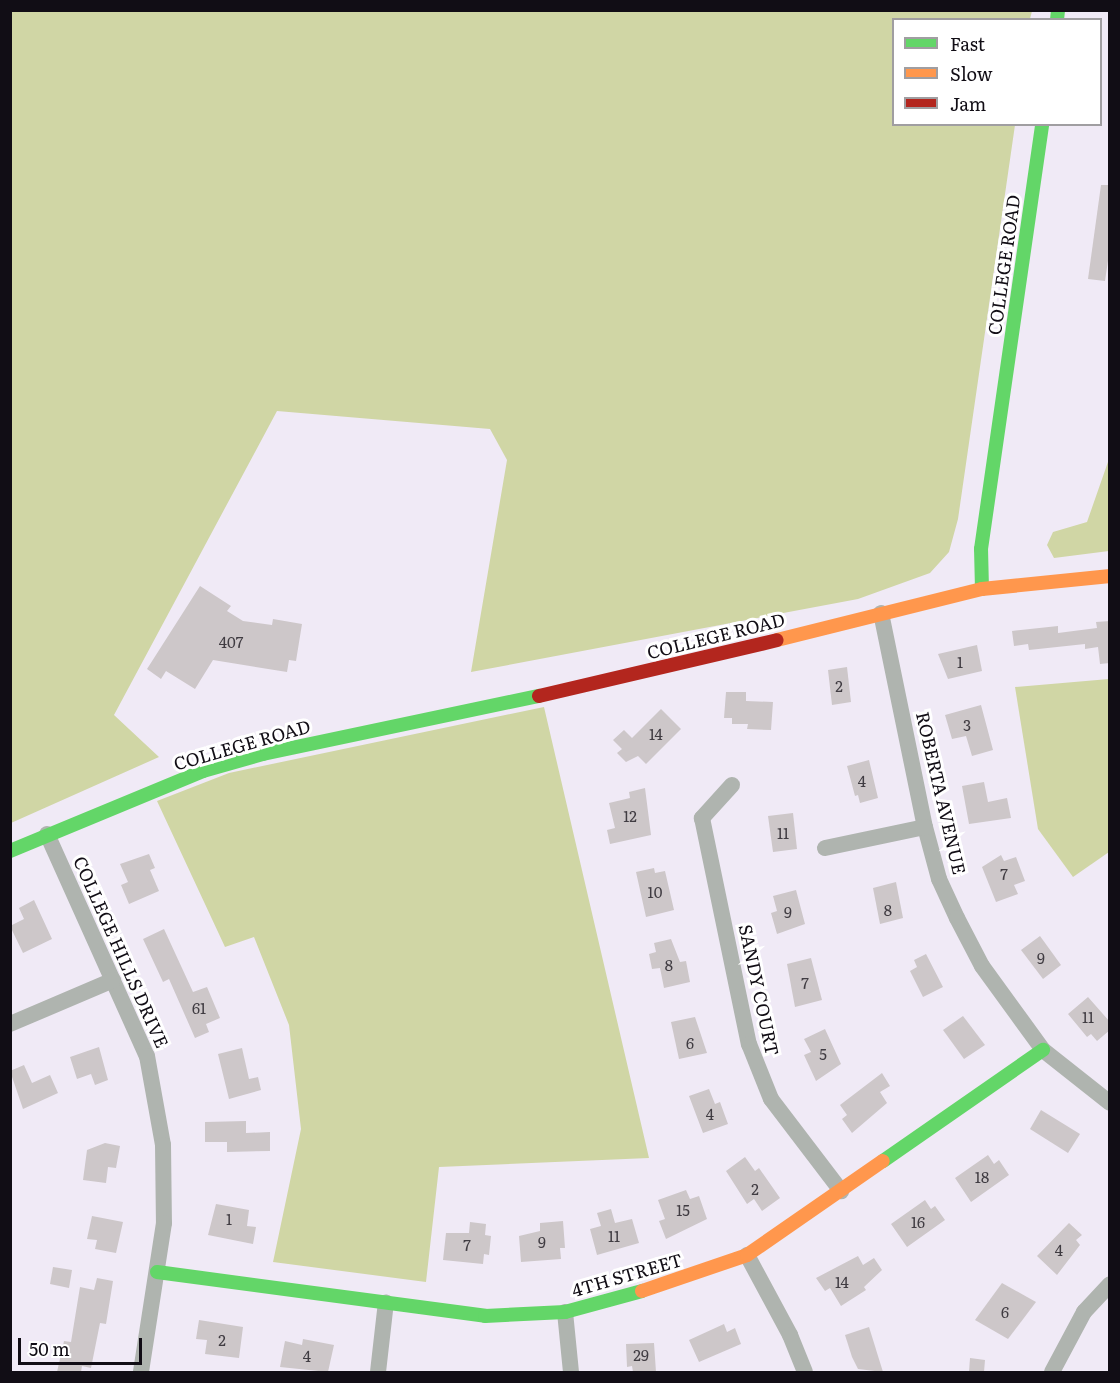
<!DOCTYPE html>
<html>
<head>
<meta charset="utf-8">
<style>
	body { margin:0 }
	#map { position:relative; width:1120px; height:1383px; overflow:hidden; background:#f0eaf6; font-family:Literata,serif }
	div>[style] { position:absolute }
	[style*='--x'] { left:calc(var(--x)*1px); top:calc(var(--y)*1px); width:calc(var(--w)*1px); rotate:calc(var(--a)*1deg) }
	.forest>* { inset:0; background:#d0d6a5 }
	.building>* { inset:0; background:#cdc7c9 }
	.street>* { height:16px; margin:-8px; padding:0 8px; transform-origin:8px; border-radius:8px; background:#afb4af }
	.fast>* { height:14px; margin:-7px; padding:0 7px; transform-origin:7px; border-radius:7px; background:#63d668 }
	.slow>* { height:14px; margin:-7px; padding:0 7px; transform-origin:7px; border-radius:7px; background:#ff974d }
	.jam>* { height:14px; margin:-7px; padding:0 7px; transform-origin:7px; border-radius:7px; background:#b3261e }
	span { translate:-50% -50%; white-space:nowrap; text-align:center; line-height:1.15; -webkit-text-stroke:6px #fff; paint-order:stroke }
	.number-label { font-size:15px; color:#403c42 }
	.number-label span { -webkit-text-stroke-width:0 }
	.street-label { font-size:18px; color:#110d15 }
	.frame { position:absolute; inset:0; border:12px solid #110d15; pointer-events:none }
	.legend { position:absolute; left:892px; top:18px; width:210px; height:108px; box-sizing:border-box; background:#fff; border:2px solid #a09ea1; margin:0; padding:8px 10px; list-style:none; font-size:18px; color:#110d15 }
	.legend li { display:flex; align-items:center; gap:12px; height:30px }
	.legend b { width:30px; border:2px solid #a09ea1 }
	.scale { position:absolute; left:18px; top:1338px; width:124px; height:27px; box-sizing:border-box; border:3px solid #110d15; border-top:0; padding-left:8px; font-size:18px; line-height:21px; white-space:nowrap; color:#110d15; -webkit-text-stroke:4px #fff; paint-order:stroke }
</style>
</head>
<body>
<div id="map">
	<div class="forest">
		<div style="clip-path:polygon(10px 11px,1032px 11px,1030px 19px,894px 20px,894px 124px,1015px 125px,958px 519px,949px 552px,930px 573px,858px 599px,471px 672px,507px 460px,490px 429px,277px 411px,114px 715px,159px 757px,11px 823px)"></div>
		<div style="clip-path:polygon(1109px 459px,1109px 551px,1054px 558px,1047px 545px,1053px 532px,1087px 522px)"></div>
		<div style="clip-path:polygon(1109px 679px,1109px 852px,1073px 877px,1038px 829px,1015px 687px)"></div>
		<div style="clip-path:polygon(544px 707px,649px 1158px,439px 1167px,426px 1282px,273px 1262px,301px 1129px,289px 1025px,254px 937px,225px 947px,157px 801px,229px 773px)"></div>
	</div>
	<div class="building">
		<div style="clip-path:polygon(1101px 185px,1110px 185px,1110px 247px,1105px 281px,1088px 279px)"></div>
		<div style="clip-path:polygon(200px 586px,231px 606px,227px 611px,243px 621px,272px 625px,273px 619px,302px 624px,296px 661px,289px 660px,287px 672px,213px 660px,195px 689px,166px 671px,161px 679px,147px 669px)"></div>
		<div style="clip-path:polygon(1110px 621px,1110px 663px,1100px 664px,1098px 647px,1085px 649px,1085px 644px,1029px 650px,1028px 644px,1014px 646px,1012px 631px,1058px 626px,1058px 633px,1097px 628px,1096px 622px)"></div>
		<div style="clip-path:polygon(977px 645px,982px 671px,948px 679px,938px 654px)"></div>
		<div style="clip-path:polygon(847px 667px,851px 702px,832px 705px,828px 670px)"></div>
		<div style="clip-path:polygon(726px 692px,746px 692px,746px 701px,773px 702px,771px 730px,747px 729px,748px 724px,732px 724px,732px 718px,724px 718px)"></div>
		<div style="clip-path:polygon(981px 705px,993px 750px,972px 756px,966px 736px,952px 739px,945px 715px)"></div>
		<div style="clip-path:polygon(661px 709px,681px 729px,646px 764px,638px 756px,626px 762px,617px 753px,622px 749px,613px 740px,624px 730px,632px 738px)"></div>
		<div style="clip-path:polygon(869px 760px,878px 798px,860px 803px,858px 795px,855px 796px,847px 766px)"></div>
		<div style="clip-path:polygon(984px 782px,988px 802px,1007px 798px,1011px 818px,969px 824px,962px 786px)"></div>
		<div style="clip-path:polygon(645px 788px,651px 835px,610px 844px,607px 830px,615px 828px,609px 803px,630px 798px,629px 792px)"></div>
		<div style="clip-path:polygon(793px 813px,797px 849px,773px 852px,768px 816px)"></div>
		<div style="clip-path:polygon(149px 854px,155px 868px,150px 870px,159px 891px,129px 904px,121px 885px,128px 882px,120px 864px)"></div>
		<div style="clip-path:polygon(1001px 855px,1004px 861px,1016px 857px,1025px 881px,1014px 885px,1018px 894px,996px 902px,982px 867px)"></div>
		<div style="clip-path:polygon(654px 868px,655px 873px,665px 871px,674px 910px,646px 917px,636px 872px)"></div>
		<div style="clip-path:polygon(896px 882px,903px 918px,880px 924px,873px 888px)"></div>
		<div style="clip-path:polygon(796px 890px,805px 924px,777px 934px,771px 913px,777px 911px,773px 896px)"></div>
		<div style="clip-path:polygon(34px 900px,52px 939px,23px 953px,10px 926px,24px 919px,19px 908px)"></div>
		<div style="clip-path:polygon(164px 929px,193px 992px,207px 987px,220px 1018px,206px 1024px,209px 1032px,195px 1038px,169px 979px,163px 982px,143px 939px)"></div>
		<div style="clip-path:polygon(1040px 936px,1061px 965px,1043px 979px,1021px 950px)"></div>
		<div style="clip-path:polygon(671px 939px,680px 962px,686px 961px,690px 982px,664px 988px,660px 968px,652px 969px,649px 954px,656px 952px,654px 943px)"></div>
		<div style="clip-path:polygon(926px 954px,943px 987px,923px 997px,910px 971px,917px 967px,914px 960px)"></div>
		<div style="clip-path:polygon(811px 958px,822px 1000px,795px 1007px,787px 964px)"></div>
		<div style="clip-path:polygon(1088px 997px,1110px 1022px,1110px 1030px,1097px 1041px,1091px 1034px,1087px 1037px,1068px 1014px)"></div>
		<div style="clip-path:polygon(963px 1016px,985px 1045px,964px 1059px,943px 1030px)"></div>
		<div style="clip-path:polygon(695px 1017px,707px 1053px,679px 1059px,671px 1022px)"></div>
		<div style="clip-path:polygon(825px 1029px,841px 1064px,816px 1081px,804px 1055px,811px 1052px,804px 1039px)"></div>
		<div style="clip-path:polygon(99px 1047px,108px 1080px,95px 1085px,91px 1074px,77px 1079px,70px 1057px)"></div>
		<div style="clip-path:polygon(242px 1048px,249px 1079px,258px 1077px,261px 1090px,229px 1099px,218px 1054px)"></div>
		<div style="clip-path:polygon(24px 1065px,32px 1083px,50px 1075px,58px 1093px,23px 1109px,10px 1071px)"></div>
		<div style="clip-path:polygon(882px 1073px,890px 1086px,880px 1092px,887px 1103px,852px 1133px,842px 1119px,847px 1115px,840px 1105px)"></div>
		<div style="clip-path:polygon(709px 1089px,715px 1104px,720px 1102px,728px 1124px,703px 1133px,689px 1096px)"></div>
		<div style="clip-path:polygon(1041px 1110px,1080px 1134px,1068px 1153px,1030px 1129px)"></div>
		<div style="clip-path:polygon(246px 1121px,246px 1133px,270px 1132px,270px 1151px,227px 1152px,227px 1142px,205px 1142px,205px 1122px)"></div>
		<div style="clip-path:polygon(105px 1143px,120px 1146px,116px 1168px,108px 1167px,106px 1183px,83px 1180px,87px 1150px)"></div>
		<div style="clip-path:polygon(988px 1155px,994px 1164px,999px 1160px,1009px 1175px,971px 1202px,955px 1178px)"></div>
		<div style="clip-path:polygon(745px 1157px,755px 1171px,759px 1168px,780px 1198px,762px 1211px,754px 1199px,747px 1204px,726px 1171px)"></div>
		<div style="clip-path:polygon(686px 1190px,690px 1199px,699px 1196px,707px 1219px,666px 1239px,659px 1221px,665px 1219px,658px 1200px)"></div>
		<div style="clip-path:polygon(925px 1200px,931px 1209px,935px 1206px,945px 1220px,907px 1247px,891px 1224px)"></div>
		<div style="clip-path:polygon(216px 1204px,249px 1210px,247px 1226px,256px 1227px,253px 1244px,208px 1235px)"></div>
		<div style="clip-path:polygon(611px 1209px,615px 1223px,632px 1219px,639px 1243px,597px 1255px,590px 1229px,601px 1226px,597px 1213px)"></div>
		<div style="clip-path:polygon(92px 1216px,123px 1222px,116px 1253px,95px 1249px,97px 1240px,87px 1239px)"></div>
		<div style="clip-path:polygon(563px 1221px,565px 1248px,560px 1248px,561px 1259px,521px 1262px,519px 1236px,540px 1231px,540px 1223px)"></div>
		<div style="clip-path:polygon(470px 1222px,486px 1224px,485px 1235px,491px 1236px,489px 1255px,484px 1254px,483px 1264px,443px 1260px,446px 1233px,469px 1233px)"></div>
		<div style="clip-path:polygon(1069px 1223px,1082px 1235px,1076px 1240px,1080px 1245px,1057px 1275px,1037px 1256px)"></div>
		<div style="clip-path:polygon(858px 1256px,863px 1265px,874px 1258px,882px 1270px,864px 1287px,866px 1290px,841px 1306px,830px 1288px,825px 1291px,816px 1278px)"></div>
		<div style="clip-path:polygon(53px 1267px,72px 1270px,69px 1288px,50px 1284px)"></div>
		<div style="clip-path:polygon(97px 1278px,113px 1281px,106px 1324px,100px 1323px,91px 1368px,82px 1366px,81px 1372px,57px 1372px,64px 1341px,71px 1342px,80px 1287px,94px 1290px)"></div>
		<div style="clip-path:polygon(1002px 1283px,1036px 1302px,1008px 1339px,975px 1320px)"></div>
		<div style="clip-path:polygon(199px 1320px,243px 1327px,239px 1358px,205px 1354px,207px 1340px,196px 1339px)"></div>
		<div style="clip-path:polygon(724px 1324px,727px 1332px,735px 1328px,741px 1344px,699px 1362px,689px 1340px)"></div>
		<div style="clip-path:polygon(869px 1327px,883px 1372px,858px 1369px,852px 1357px,845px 1335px)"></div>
		<div style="clip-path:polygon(303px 1339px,334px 1345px,328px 1372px,280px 1367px,285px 1341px,302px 1345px)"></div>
		<div style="clip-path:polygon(654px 1343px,656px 1372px,633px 1372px,632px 1366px,627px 1367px,626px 1344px)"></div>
		<div style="clip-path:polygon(970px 1358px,985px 1360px,984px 1372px,969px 1372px)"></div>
	</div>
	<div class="street">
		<div style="--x:881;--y:613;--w:218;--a:78.4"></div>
		<div style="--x:925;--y:827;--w:54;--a:74.9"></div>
		<div style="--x:939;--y:879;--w:43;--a:65.2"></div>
		<div style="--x:957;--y:918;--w:54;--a:62.5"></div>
		<div style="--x:982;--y:966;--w:104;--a:54"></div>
		<div style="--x:1043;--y:1050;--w:85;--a:38.3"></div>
		<div style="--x:732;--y:785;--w:45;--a:132.3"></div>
		<div style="--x:702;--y:818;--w:231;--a:78.3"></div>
		<div style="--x:749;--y:1044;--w:59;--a:68.2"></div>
		<div style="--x:771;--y:1099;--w:116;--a:52.7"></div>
		<div style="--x:47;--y:834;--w:243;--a:65.8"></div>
		<div style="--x:147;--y:1056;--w:90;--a:79.8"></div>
		<div style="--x:163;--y:1145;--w:78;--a:89.3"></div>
		<div style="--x:164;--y:1223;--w:151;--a:98.8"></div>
		<div style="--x:825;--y:848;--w:102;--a:-11.9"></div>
		<div style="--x:10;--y:1024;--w:112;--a:-23.1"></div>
		<div style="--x:747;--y:1255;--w:91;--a:61.7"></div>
		<div style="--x:790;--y:1335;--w:40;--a:68"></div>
		<div style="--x:565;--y:1312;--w:60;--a:84.3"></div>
		<div style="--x:378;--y:1372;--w:70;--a:-83.5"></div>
		<div style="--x:1052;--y:1372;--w:68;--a:-61.9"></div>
		<div style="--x:1084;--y:1312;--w:38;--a:-47"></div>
	</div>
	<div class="fast">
		<div style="--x:1057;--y:20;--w:10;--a:-84"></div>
		<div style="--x:982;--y:589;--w:40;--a:-91.4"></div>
		<div style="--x:981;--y:549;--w:429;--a:-81.8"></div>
		<div style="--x:10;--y:851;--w:209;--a:-22.5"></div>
		<div style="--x:203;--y:771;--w:62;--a:-15.8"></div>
		<div style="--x:263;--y:754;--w:282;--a:-11.9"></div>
		<div style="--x:883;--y:1161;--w:195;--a:-34.8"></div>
		<div style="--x:157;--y:1272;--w:331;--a:7.6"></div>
		<div style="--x:485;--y:1316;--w:80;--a:-2.9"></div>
		<div style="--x:565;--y:1312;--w:80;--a:-15.3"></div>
	</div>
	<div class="slow">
		<div style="--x:777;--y:640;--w:211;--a:-14"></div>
		<div style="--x:982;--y:589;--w:129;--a:-5.8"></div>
		<div style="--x:642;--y:1291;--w:111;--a:-18.9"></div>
		<div style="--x:747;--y:1255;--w:165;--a:-34.7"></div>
	</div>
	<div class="jam">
		<div style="--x:539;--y:696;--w:244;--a:-13.2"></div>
	</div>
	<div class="number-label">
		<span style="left:231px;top:642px">407</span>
		<span style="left:960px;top:662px">1</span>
		<span style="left:839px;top:686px">2</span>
		<span style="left:967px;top:725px">3</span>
		<span style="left:656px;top:734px">14</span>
		<span style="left:862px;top:781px">4</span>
		<span style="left:630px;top:816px">12</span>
		<span style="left:783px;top:833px">11</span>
		<span style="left:1004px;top:874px">7</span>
		<span style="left:655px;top:892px">10</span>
		<span style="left:888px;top:910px">8</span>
		<span style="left:788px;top:912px">9</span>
		<span style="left:1041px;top:958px">9</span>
		<span style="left:669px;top:965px">8</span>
		<span style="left:805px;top:983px">7</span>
		<span style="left:199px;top:1008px">61</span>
		<span style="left:1088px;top:1017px">11</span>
		<span style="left:690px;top:1043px">6</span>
		<span style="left:823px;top:1054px">5</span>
		<span style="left:710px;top:1114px">4</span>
		<span style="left:982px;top:1177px">18</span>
		<span style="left:755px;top:1189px">2</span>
		<span style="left:683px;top:1210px">15</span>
		<span style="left:229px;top:1219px">1</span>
		<span style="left:918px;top:1222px">16</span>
		<span style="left:614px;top:1236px">11</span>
		<span style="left:542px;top:1242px">9</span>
		<span style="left:467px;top:1245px">7</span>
		<span style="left:1059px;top:1250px">4</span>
		<span style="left:842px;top:1282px">14</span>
		<span style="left:1005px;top:1312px">6</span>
		<span style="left:222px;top:1340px">2</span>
		<span style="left:641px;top:1355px">29</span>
		<span style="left:307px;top:1356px">4</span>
	</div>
	<div class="street-label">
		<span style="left:1004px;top:265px;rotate:-82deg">COLLEGE ROAD</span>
		<span style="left:716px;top:636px;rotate:-14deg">COLLEGE ROAD</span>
		<span style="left:242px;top:745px;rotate:-16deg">COLLEGE ROAD</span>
		<span style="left:941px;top:793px;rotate:77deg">ROBERTA AVENUE</span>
		<span style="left:121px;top:952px;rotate:66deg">COLLEGE HILLS DRIVE</span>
		<span style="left:759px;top:990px;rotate:78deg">SANDY COURT</span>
		<span style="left:627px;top:1275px;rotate:-16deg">4TH STREET</span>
	</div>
	<div class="frame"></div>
	<ul class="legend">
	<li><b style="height:8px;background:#63d668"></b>Fast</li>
	<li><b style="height:8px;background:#ff974d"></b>Slow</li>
	<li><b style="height:8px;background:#b3261e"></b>Jam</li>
	</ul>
	<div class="scale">50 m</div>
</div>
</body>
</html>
